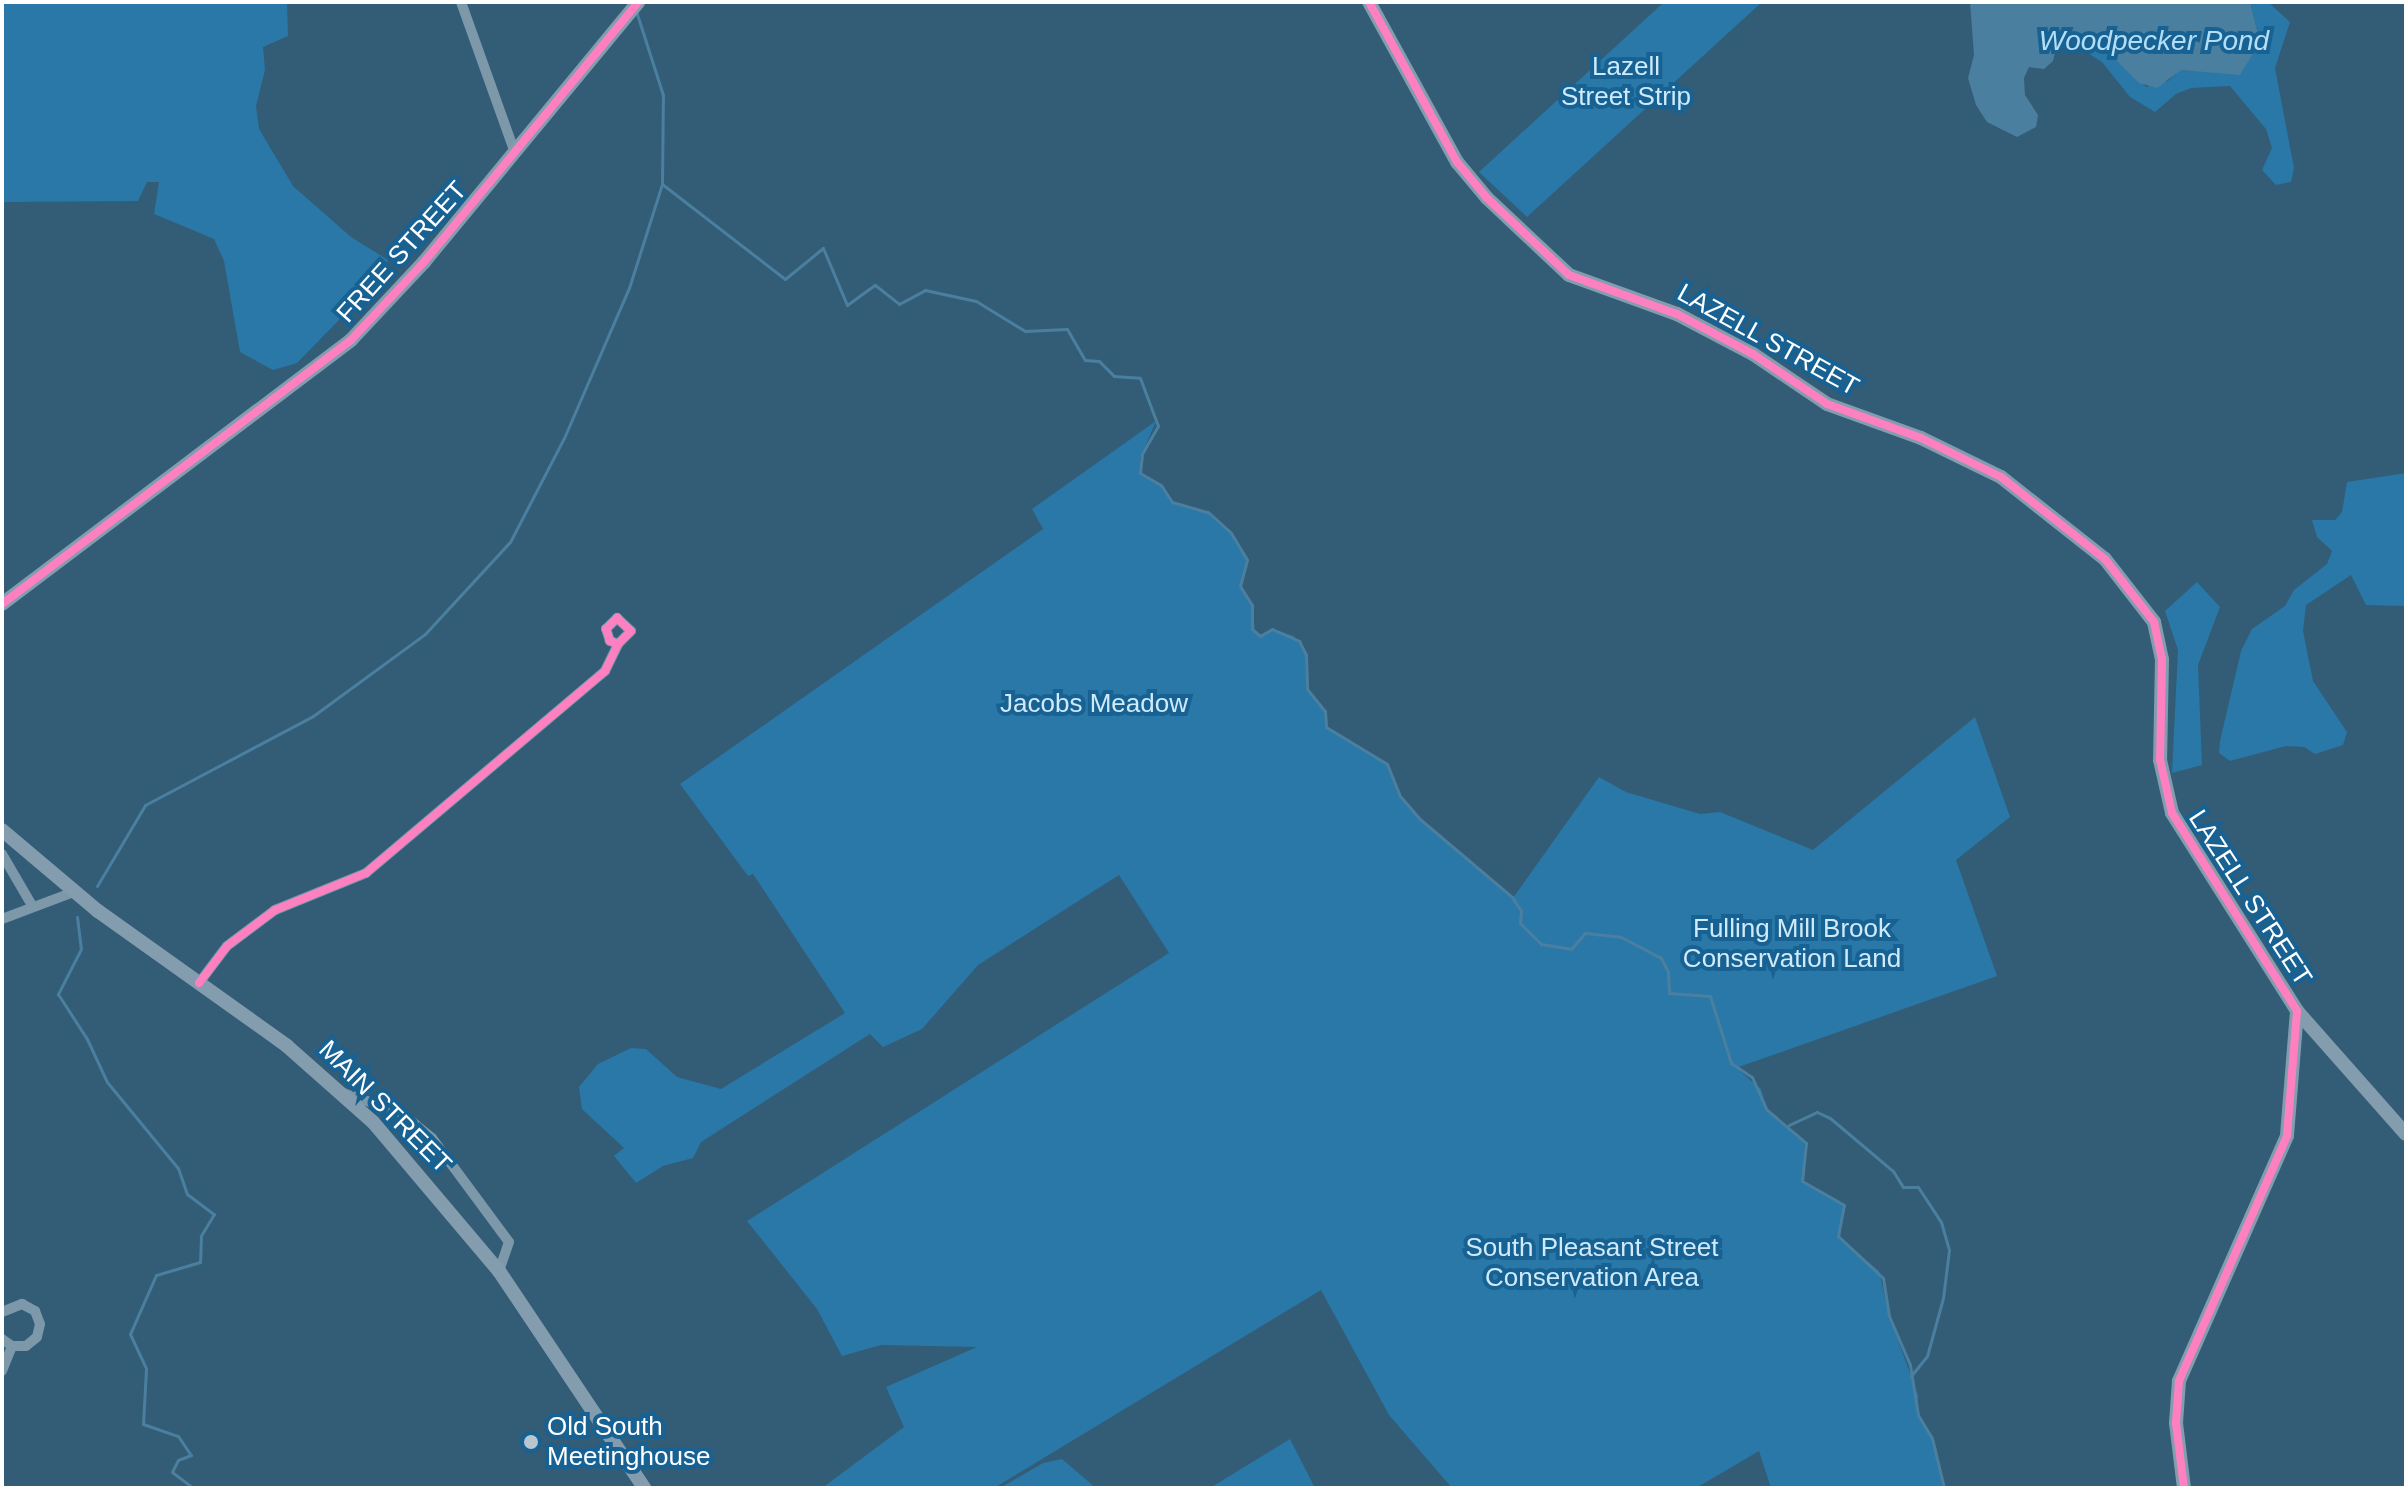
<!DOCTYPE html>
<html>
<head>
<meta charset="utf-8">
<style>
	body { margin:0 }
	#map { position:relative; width:2408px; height:1490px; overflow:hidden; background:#335c77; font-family:Arial,sans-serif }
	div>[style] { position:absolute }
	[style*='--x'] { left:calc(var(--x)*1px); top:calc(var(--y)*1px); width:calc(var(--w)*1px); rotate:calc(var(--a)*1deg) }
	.green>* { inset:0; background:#2978a7 }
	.water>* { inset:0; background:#4b7f9f }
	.stream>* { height:3px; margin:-1.5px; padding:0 1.5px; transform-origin:1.5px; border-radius:1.5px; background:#4b7f9f }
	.street>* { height:10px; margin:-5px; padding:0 5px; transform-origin:5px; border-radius:5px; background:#7c98a9 }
	.secondary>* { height:14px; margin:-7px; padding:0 7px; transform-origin:7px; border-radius:7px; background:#839dae }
	.cycleway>* { height:8px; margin:-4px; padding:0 4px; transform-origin:4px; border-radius:4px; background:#ff80c0 }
	.dots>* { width:22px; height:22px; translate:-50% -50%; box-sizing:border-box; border:4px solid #176293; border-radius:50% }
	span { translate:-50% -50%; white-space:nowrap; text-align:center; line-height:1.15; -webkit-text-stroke:8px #176293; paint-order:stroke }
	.park-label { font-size:26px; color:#ceeafb }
	.street-label { font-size:26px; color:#fff }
	.poi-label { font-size:26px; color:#fff }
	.left { translate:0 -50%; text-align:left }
	.water-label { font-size:28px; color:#b3def7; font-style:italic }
	.frame { position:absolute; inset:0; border:4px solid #fff; pointer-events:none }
</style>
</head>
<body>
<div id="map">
	<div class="green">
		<div style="clip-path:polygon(2px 2px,287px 2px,288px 36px,263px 47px,265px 70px,256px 106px,259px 129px,293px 186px,351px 237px,388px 260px,376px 282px,297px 363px,273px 370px,240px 352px,224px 261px,214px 239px,154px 214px,159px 182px,147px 182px,138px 201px,2px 202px)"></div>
		<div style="clip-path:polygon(1664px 2px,1762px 2px,1527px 217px,1479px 172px)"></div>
		<div style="clip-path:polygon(2250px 2px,2268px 2px,2290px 22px,2275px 68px,2294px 168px,2291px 182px,2276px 185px,2262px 170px,2272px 148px,2266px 129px,2230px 86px,2191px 88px,2176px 94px,2155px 112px,2130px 97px,2102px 62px,2077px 46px,2104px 48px,2146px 87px,2168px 81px,2180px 70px,2220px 72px,2260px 42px)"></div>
		<div style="clip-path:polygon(1156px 421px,1140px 459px,1140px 473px,1161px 485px,1172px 502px,1208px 512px,1231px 533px,1247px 560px,1240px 586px,1252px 604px,1255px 632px,1261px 636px,1272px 629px,1294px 636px,1306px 655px,1307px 689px,1325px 711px,1326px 727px,1387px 764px,1397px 792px,1421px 820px,1513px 898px,1599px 777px,1626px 792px,1700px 814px,1720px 812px,1813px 850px,1975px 717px,2010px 817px,1956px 860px,1997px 976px,1736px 1068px,1761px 1089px,1767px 1110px,1805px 1142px,1802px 1181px,1845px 1206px,1838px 1237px,1879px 1271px,1889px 1316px,1918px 1395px,1918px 1415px,1932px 1438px,1944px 1488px,1771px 1488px,1759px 1451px,1696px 1488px,1452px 1488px,1389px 1415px,1321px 1290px,994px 1488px,822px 1488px,904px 1427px,886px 1387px,977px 1347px,881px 1345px,842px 1356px,817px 1309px,747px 1221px,1169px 953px,1119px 875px,978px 965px,922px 1029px,883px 1047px,870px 1034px,701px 1142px,693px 1158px,663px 1166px,636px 1183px,614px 1156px,624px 1148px,582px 1109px,579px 1087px,598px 1064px,631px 1048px,646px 1049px,677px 1077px,721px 1089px,845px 1013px,753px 874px,748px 876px,680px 784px,1043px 529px,1032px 509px)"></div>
		<div style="clip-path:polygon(2406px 473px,2406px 606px,2366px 605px,2351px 575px,2306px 605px,2303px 631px,2313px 681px,2347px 732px,2343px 745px,2315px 754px,2304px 747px,2286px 746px,2230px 761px,2219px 753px,2220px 741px,2241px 651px,2252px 629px,2285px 606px,2294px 590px,2327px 564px,2332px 551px,2317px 537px,2312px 520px,2335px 520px,2342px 512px,2347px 482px)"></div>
		<div style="clip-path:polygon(2197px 582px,2220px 607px,2198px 665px,2202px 765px,2172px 773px,2178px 650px,2165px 611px)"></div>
		<div style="clip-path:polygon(1290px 1439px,1315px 1488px,1210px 1488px)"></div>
		<div style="clip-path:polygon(1062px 1459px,1096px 1488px,1000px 1488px,1043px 1463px)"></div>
	</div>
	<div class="water">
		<div style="clip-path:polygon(1970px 2px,2250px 2px,2260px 42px,2240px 75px,2181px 70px,2157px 88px,2139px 83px,2104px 48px,2057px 44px,2053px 61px,2044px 69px,2029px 67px,2024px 78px,2025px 95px,2038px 115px,2036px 127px,2017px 137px,1987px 122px,1976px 105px,1968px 78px,1974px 55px)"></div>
	</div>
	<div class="stream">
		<div style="--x:662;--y:184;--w:155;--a:37.7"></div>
		<div style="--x:785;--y:279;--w:49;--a:-39.2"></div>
		<div style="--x:823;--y:248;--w:62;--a:67.2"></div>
		<div style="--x:847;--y:305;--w:34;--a:-36"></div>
		<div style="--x:875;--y:285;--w:31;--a:38"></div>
		<div style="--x:899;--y:304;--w:30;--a:-28"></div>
		<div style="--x:925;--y:290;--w:52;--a:12.2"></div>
		<div style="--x:976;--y:301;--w:57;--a:31.5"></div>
		<div style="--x:1025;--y:331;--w:42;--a:-2.7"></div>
		<div style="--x:1067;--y:329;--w:36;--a:60"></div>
		<div style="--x:1085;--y:360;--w:14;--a:4"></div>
		<div style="--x:1099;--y:361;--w:21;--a:45"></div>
		<div style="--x:1114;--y:376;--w:26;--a:4"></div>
		<div style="--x:1140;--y:378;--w:51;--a:69.4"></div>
		<div style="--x:1158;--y:426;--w:32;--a:120"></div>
		<div style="--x:1142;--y:454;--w:19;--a:96"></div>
		<div style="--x:1140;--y:473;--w:24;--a:30"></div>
		<div style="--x:1161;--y:485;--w:20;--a:57"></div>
		<div style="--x:1172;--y:502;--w:37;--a:16"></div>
		<div style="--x:1208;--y:512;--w:31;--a:42"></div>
		<div style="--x:1231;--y:533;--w:31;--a:59"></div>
		<div style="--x:1247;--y:560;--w:27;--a:105"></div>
		<div style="--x:1240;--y:586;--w:22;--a:58"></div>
		<div style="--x:1252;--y:605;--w:24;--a:90"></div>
		<div style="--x:1252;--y:629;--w:11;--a:41"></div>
		<div style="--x:1260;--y:636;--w:14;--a:-30"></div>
		<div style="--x:1272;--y:629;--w:30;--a:24"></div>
		<div style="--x:1299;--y:641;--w:16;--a:63"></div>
		<div style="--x:1306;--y:655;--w:34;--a:88"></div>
		<div style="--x:1307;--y:689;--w:28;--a:51"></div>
		<div style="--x:1325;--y:711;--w:16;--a:86"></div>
		<div style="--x:1326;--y:727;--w:71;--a:31.2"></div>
		<div style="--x:1387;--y:764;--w:35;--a:68"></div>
		<div style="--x:1400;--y:796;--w:32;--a:49"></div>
		<div style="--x:1421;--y:820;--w:119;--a:40.2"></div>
		<div style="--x:1512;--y:897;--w:17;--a:57"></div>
		<div style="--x:1521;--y:911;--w:12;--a:95"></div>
		<div style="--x:1520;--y:923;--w:30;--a:45"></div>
		<div style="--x:1541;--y:944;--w:30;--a:9"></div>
		<div style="--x:1571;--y:949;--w:21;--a:-49"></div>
		<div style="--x:1585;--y:933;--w:36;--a:6"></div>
		<div style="--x:1621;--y:937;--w:45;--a:27.7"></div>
		<div style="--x:1661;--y:958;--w:16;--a:63"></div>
		<div style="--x:1668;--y:972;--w:21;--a:87"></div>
		<div style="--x:1669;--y:993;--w:41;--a:4.2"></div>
		<div style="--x:1710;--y:996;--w:70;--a:72.6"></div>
		<div style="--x:1731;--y:1063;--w:25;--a:34"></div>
		<div style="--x:1752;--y:1077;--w:36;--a:66"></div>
		<div style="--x:1767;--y:1110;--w:51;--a:40.2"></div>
		<div style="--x:1806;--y:1143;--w:38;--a:96"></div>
		<div style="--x:1802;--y:1181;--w:48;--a:29.7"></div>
		<div style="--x:1844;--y:1205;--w:32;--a:101"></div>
		<div style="--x:1838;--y:1236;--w:62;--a:43"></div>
		<div style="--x:1883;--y:1278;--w:38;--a:81"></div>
		<div style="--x:1889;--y:1316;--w:53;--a:66.8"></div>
		<div style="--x:1910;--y:1365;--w:51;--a:80.9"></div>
		<div style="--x:1918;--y:1415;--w:27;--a:59"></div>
		<div style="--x:1932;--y:1438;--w:51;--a:76.5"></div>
		<div style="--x:97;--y:886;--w:94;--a:-59.3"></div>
		<div style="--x:145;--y:805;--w:190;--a:-27.9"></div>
		<div style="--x:313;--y:716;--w:139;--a:-36.2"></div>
		<div style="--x:425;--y:634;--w:125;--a:-47.3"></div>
		<div style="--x:510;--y:542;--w:117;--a:-62.6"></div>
		<div style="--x:564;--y:438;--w:163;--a:-66.6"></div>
		<div style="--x:629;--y:288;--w:109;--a:-72.4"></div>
		<div style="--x:662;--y:184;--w:89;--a:-89.4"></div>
		<div style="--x:663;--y:95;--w:88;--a:-107.8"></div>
		<div style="--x:77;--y:917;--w:32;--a:83"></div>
		<div style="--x:81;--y:949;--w:51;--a:117.1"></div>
		<div style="--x:58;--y:994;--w:54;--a:57.2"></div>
		<div style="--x:87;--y:1039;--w:47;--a:65.1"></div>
		<div style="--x:107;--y:1082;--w:112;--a:50.5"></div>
		<div style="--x:178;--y:1168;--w:28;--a:71"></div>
		<div style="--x:187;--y:1194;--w:34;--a:37"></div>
		<div style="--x:214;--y:1214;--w:26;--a:121"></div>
		<div style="--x:201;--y:1236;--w:26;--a:92"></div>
		<div style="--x:200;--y:1262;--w:46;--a:163.5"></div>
		<div style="--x:156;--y:1275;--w:64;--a:113.8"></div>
		<div style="--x:130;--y:1334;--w:38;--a:65"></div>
		<div style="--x:146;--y:1369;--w:55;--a:93.1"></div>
		<div style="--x:143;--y:1424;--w:37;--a:19"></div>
		<div style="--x:178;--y:1436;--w:23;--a:56"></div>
		<div style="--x:191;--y:1455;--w:14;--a:159"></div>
		<div style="--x:178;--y:1460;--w:13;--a:117"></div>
		<div style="--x:172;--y:1472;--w:26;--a:37"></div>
		<div style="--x:1789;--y:1125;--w:31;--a:-25"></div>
		<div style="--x:1817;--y:1112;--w:14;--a:25"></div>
		<div style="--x:1830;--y:1118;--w:82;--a:40.1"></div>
		<div style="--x:1893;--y:1171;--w:19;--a:58"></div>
		<div style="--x:1903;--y:1187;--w:15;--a:0"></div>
		<div style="--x:1918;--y:1187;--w:42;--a:56.7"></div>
		<div style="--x:1941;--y:1222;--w:29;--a:74"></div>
		<div style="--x:1949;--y:1250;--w:48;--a:97.1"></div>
		<div style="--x:1943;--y:1298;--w:60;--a:105.4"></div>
		<div style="--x:1927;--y:1356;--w:26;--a:129"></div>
	</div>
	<div class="street">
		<div style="--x:461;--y:2;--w:160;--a:70.3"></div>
		<div style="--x:2;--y:854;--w:61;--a:59.7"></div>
		<div style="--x:2;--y:919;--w:77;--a:-20.6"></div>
		<div style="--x:199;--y:983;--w:46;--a:-52.9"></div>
		<div style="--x:227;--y:946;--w:60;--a:-36.9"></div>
		<div style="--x:275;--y:910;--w:98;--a:-22.1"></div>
		<div style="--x:366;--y:873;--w:313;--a:-40.2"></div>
		<div style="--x:605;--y:671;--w:30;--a:-64"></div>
		<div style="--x:618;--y:644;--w:9;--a:-159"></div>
		<div style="--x:610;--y:641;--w:13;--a:-108"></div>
		<div style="--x:606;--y:629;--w:16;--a:-45"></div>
		<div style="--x:617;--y:618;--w:19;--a:43"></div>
		<div style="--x:631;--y:631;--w:18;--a:135"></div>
		<div style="--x:343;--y:1093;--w:60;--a:18.4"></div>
		<div style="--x:400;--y:1112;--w:41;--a:39.1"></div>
		<div style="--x:432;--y:1138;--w:129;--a:53.5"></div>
		<div style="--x:509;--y:1242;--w:31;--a:109"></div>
		<div style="--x:2;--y:1312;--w:22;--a:-22"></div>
		<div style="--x:22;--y:1304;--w:15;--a:28"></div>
		<div style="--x:35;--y:1311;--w:14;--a:69"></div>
		<div style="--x:40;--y:1324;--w:13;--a:103"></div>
		<div style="--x:37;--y:1337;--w:14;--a:141"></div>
		<div style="--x:26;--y:1346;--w:14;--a:180"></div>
		<div style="--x:12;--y:1346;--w:12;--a:-145"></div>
		<div style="--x:2;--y:1371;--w:27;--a:-68"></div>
	</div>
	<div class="secondary">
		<div style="--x:1369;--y:2;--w:183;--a:61.2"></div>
		<div style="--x:1457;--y:162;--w:47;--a:50.2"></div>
		<div style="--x:1487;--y:198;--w:112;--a:43.2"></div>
		<div style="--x:1569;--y:275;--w:115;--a:19.9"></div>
		<div style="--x:1677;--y:314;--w:86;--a:27.8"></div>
		<div style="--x:1753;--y:354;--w:89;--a:34"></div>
		<div style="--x:1827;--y:404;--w:100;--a:19.9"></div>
		<div style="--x:1921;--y:438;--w:89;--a:26"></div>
		<div style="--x:2001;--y:477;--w:132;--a:38.3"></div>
		<div style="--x:2105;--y:559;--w:80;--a:52.1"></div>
		<div style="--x:2154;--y:622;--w:38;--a:78"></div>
		<div style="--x:2162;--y:659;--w:101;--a:91.1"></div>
		<div style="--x:2160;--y:760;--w:54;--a:77.2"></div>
		<div style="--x:2172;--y:813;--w:234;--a:57.7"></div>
		<div style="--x:2297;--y:1011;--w:125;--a:94.6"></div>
		<div style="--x:2287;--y:1136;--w:268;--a:113.8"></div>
		<div style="--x:2179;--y:1381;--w:42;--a:94.1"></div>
		<div style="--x:2176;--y:1423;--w:65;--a:83"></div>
		<div style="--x:2;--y:604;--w:438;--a:-37.1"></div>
		<div style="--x:351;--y:340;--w:107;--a:-46.9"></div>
		<div style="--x:424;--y:262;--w:337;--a:-50.5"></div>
		<div style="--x:2;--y:830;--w:126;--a:40.2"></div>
		<div style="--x:98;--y:911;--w:232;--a:35.5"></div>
		<div style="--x:287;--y:1046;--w:115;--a:41.5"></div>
		<div style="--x:373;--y:1122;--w:195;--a:49.8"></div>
		<div style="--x:499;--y:1271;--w:261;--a:56.2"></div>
		<div style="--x:2297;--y:1011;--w:164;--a:48.5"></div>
	</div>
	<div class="cycleway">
		<div style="--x:1369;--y:2;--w:183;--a:61.2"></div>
		<div style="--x:1457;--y:162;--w:47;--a:50.2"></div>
		<div style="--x:1487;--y:198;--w:112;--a:43.2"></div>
		<div style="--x:1569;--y:275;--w:115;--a:19.9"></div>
		<div style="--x:1677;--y:314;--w:86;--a:27.8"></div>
		<div style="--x:1753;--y:354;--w:89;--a:34"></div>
		<div style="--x:1827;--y:404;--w:100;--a:19.9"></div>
		<div style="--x:1921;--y:438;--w:89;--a:26"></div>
		<div style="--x:2001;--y:477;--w:132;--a:38.3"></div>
		<div style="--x:2105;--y:559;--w:80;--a:52.1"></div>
		<div style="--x:2154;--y:622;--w:38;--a:78"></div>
		<div style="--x:2162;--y:659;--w:101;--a:91.1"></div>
		<div style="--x:2160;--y:760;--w:54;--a:77.2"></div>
		<div style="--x:2172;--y:813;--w:234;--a:57.7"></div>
		<div style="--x:2297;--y:1011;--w:125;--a:94.6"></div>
		<div style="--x:2287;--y:1136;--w:268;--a:113.8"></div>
		<div style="--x:2179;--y:1381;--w:42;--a:94.1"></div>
		<div style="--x:2176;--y:1423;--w:65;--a:83"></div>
		<div style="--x:2;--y:604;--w:438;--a:-37.1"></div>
		<div style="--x:351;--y:340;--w:107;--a:-46.9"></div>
		<div style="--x:424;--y:262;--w:337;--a:-50.5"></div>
		<div style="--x:199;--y:983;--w:46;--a:-52.9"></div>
		<div style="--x:227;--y:946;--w:60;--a:-36.9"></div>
		<div style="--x:275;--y:910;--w:98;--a:-22.1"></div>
		<div style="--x:366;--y:873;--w:313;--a:-40.2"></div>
		<div style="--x:605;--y:671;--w:30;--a:-64"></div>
		<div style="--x:618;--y:644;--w:9;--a:-159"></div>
		<div style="--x:610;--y:641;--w:13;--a:-108"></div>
		<div style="--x:606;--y:629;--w:16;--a:-45"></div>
		<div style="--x:617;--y:618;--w:19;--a:43"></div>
		<div style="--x:631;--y:631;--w:18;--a:135"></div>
	</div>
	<div class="dots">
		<div style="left:531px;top:1442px;background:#b8c6cf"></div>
	</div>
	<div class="park-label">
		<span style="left:1626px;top:82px">Lazell<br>Street Strip</span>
		<span style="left:1094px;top:704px">Jacobs Meadow</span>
		<span style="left:1792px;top:944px">Fulling Mill Brook<br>Conservation Land</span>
		<span style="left:1592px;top:1263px">South Pleasant Street<br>Conservation Area</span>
	</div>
	<div class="street-label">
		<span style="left:402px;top:252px;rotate:-48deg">FREE STREET</span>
		<span style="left:1768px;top:340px;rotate:29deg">LAZELL STREET</span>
		<span style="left:2250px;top:898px;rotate:57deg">LAZELL STREET</span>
		<span style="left:385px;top:1107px;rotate:45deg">MAIN STREET</span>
	</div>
	<div class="poi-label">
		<span class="left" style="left:547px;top:1442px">Old South<br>Meetinghouse</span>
	</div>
	<div class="water-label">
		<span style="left:2154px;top:41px">Woodpecker Pond</span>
	</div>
	<div class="frame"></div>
</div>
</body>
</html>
